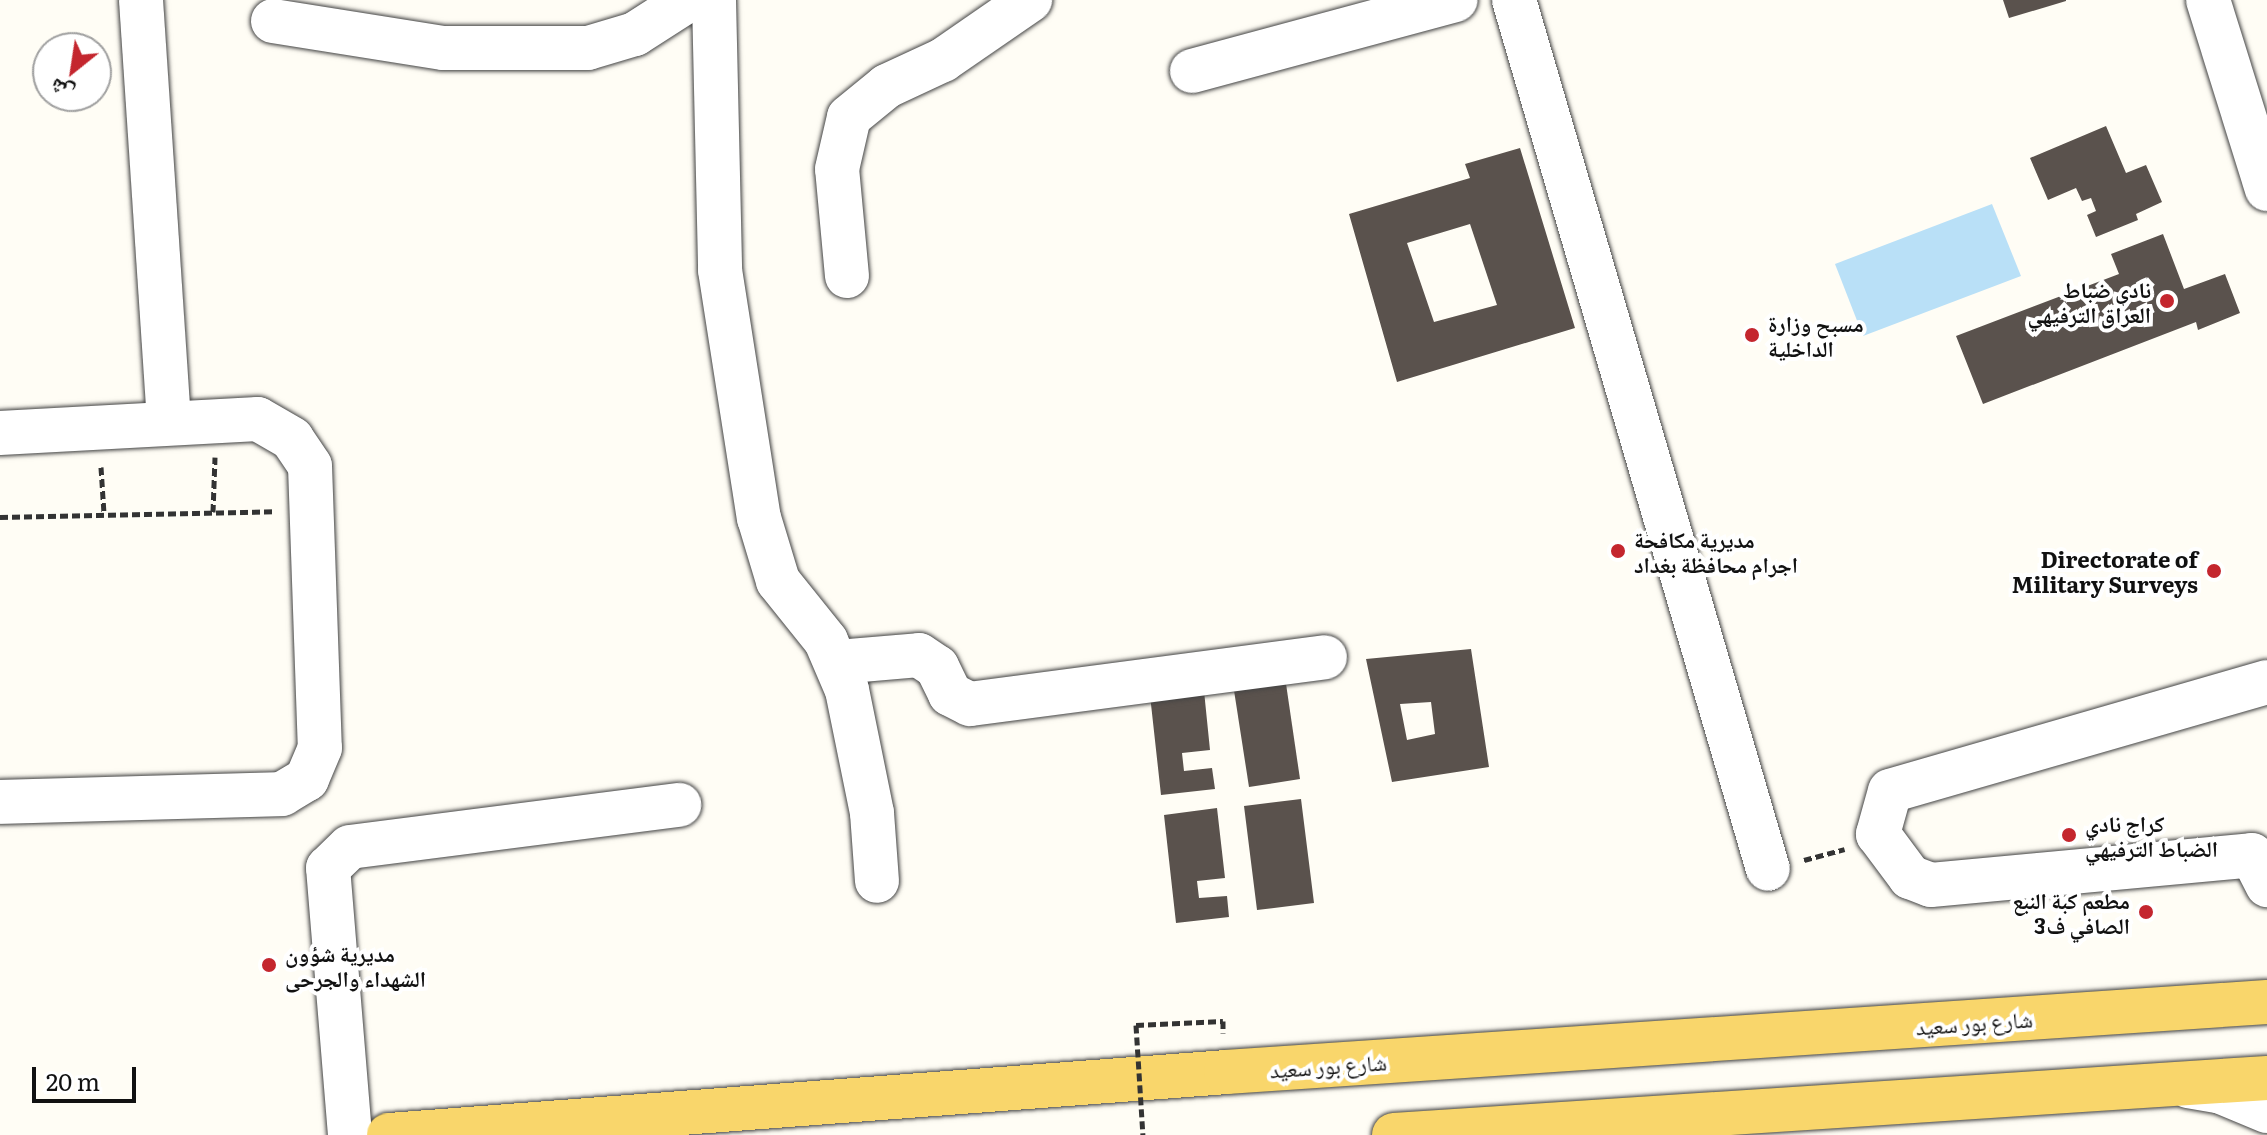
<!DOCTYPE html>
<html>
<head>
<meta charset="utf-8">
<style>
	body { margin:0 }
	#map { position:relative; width:2267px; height:1135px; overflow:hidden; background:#fffdf5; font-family:Literata,"Noto Naskh Arabic",serif }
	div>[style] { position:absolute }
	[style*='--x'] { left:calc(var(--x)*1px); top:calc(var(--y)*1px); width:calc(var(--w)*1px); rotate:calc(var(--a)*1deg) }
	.water>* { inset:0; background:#b9e0f7 }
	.building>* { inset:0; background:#5a524d }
	.path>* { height:5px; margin-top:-2.5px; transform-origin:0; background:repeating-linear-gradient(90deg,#333 0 8px,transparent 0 12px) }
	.roads { filter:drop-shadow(0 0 2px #444) drop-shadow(0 0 2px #444) }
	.minor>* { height:44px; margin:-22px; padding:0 22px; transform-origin:22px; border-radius:22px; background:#fff }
	.major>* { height:44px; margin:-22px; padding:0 22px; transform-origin:22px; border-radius:22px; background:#f9d66b }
	.path-bridge>* { height:5px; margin-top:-2.5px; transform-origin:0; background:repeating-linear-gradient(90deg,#333 0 8px,transparent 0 12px) }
	.dots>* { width:22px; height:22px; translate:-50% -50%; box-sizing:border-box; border:4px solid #fff; border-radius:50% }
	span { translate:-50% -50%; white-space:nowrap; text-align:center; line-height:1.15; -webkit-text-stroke:8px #fff; paint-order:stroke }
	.poi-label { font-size:22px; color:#111; font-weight:700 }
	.right { translate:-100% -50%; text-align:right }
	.left { translate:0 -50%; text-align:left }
	.street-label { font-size:22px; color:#111 }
	.north { position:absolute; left:32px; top:32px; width:80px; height:80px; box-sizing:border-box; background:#fff; border:2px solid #a0a0a0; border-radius:50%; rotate:210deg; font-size:22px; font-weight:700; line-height:32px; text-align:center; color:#111 }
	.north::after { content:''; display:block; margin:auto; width:28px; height:36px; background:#c4262e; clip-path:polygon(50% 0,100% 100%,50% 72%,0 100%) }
	.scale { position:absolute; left:32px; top:1067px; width:104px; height:36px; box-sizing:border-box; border:4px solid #111; border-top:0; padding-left:10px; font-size:24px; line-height:28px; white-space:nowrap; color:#111; -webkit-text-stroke:6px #fff; paint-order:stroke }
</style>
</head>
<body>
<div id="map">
	<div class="water">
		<div style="clip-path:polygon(1992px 204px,2021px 276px,1863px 336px,1835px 264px)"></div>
	</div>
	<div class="building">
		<div style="clip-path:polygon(2003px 0,2066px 0,2066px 1px,2009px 18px)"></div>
		<div style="clip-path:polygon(2106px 126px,2126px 173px,2146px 165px,2162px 202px,2136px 214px,2138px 220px,2096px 237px,2087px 215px,2096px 211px,2091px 198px,2082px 201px,2076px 188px,2048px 200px,2030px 158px)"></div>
		<div style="clip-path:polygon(evenodd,1520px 148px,1575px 328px,1397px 382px,1349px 214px,1470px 178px,1465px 164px,1520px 148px,1470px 224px,1497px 305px,1434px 322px,1407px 243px,1470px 224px)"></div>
		<div style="clip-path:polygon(2163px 234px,2184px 289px,2225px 274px,2240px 313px,2198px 330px,2196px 322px,1983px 404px,1956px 336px,2119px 274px,2111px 254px)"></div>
		<div style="clip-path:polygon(evenodd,1471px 649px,1489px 767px,1392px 782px,1366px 659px,1471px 649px,1431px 702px,1435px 734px,1407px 740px,1400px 704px,1431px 702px)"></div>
		<div style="clip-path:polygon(1285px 677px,1300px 779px,1249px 787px,1233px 684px)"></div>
		<div style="clip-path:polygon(1203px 681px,1210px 750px,1182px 753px,1184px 771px,1212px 768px,1215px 789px,1161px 795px,1149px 686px)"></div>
		<div style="clip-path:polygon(1301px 799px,1314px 903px,1257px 910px,1244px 806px)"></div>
		<div style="clip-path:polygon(1217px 808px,1225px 878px,1197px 881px,1199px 898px,1227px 896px,1229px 917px,1176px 923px,1164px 815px)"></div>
	</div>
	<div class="path">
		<div style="--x:101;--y:467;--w:47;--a:86.3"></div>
		<div style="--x:213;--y:512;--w:55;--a:-87.9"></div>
		<div style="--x:0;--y:517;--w:275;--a:-1.2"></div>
		<div style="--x:1804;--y:860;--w:42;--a:-15"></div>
		<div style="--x:1136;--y:1025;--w:87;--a:-2.6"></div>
		<div style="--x:1223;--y:1021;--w:12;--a:90"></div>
	</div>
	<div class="roads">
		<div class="minor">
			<div style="--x:141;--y:0;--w:423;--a:86.2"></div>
			<div style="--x:714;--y:0;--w:270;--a:88.7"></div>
			<div style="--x:720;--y:270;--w:251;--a:81.1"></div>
			<div style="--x:759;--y:518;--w:66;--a:73.2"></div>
			<div style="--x:778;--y:581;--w:77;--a:51.3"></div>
			<div style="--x:826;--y:641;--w:53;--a:66.8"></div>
			<div style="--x:847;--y:690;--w:126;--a:78.5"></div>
			<div style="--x:872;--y:813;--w:68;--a:85.8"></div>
			<div style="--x:1514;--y:0;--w:905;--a:73.71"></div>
			<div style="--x:2208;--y:0;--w:198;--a:72.7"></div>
			<div style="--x:273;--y:21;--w:172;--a:9"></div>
			<div style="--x:443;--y:48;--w:145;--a:0"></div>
			<div style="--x:588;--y:48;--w:49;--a:-16.6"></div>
			<div style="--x:635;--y:34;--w:63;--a:-32.7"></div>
			<div style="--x:1192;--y:71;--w:273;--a:-15.1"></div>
			<div style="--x:847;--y:276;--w:107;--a:-95.3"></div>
			<div style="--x:837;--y:169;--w:53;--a:-77"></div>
			<div style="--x:849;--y:117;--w:49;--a:-39.2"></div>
			<div style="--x:887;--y:86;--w:62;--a:-24.9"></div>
			<div style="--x:943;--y:60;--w:106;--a:-34.6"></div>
			<div style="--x:0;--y:433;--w:258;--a:-3.1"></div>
			<div style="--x:258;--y:419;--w:39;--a:30"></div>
			<div style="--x:292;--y:439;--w:32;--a:56"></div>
			<div style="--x:310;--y:466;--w:282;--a:88"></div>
			<div style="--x:320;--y:748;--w:34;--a:113"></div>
			<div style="--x:307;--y:779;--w:29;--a:149"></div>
			<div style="--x:282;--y:794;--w:282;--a:178.4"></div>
			<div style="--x:838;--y:662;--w:81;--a:-4.9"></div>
			<div style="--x:919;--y:655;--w:22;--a:34"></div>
			<div style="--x:937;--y:667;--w:30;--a:64"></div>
			<div style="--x:950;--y:694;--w:22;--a:27"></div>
			<div style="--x:970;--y:704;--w:358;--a:-7.5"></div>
			<div style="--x:2267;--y:682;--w:392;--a:163.9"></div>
			<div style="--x:1890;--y:791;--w:45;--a:105.6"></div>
			<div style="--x:1878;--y:834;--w:54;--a:53.3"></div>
			<div style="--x:1910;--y:877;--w:22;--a:21"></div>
			<div style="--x:1931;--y:885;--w:322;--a:-5.3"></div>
			<div style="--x:2252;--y:855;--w:34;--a:63"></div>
			<div style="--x:2188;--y:1086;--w:34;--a:10"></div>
			<div style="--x:2221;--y:1092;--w:50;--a:22.4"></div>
			<div style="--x:350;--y:1135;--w:268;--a:-94.7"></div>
			<div style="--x:328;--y:868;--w:30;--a:-44"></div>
			<div style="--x:350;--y:847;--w:332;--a:-7.3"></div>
		</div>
		<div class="major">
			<div style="--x:389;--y:1135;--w:839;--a:-4.3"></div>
			<div style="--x:1226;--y:1072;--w:1043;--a:-3.85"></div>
			<div style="--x:1394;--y:1135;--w:875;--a:-3.74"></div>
		</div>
	</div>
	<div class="path-bridge">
		<div style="--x:1136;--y:1025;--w:110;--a:86.4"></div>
	</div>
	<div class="dots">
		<div style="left:2167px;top:301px;background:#c4262e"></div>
		<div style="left:1752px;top:335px;background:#c4262e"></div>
		<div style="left:1618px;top:551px;background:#c4262e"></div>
		<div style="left:2214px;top:571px;background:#c4262e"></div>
		<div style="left:2069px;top:835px;background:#c4262e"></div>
		<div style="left:2146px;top:912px;background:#c4262e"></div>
		<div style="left:269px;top:965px;background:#c4262e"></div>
	</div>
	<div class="poi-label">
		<span class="right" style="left:2151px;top:301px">نادي ضباط<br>العراق الترفيهي</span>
		<span class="left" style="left:1768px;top:335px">مسبح وزارة<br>الداخلية</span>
		<span class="left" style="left:1634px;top:551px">مديرية مكافحة<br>اجرام محافظة بغداد</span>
		<span class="right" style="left:2198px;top:571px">Directorate of<br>Military Surveys</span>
		<span class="left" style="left:2085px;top:835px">كراج نادي<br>الضباط الترفيهي</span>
		<span class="right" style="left:2130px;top:912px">مطعم كبة النبع<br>الصافي ف3</span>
		<span class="left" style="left:285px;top:965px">مديرية شؤون<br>الشهداء والجرحى</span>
	</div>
	<div class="street-label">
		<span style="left:1974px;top:1022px;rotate:-4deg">شارع بور سعيد</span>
		<span style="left:1328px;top:1065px;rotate:-4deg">شارع بور سعيد</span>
	</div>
	<div class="north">ش</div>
	<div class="scale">20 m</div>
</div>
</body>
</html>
